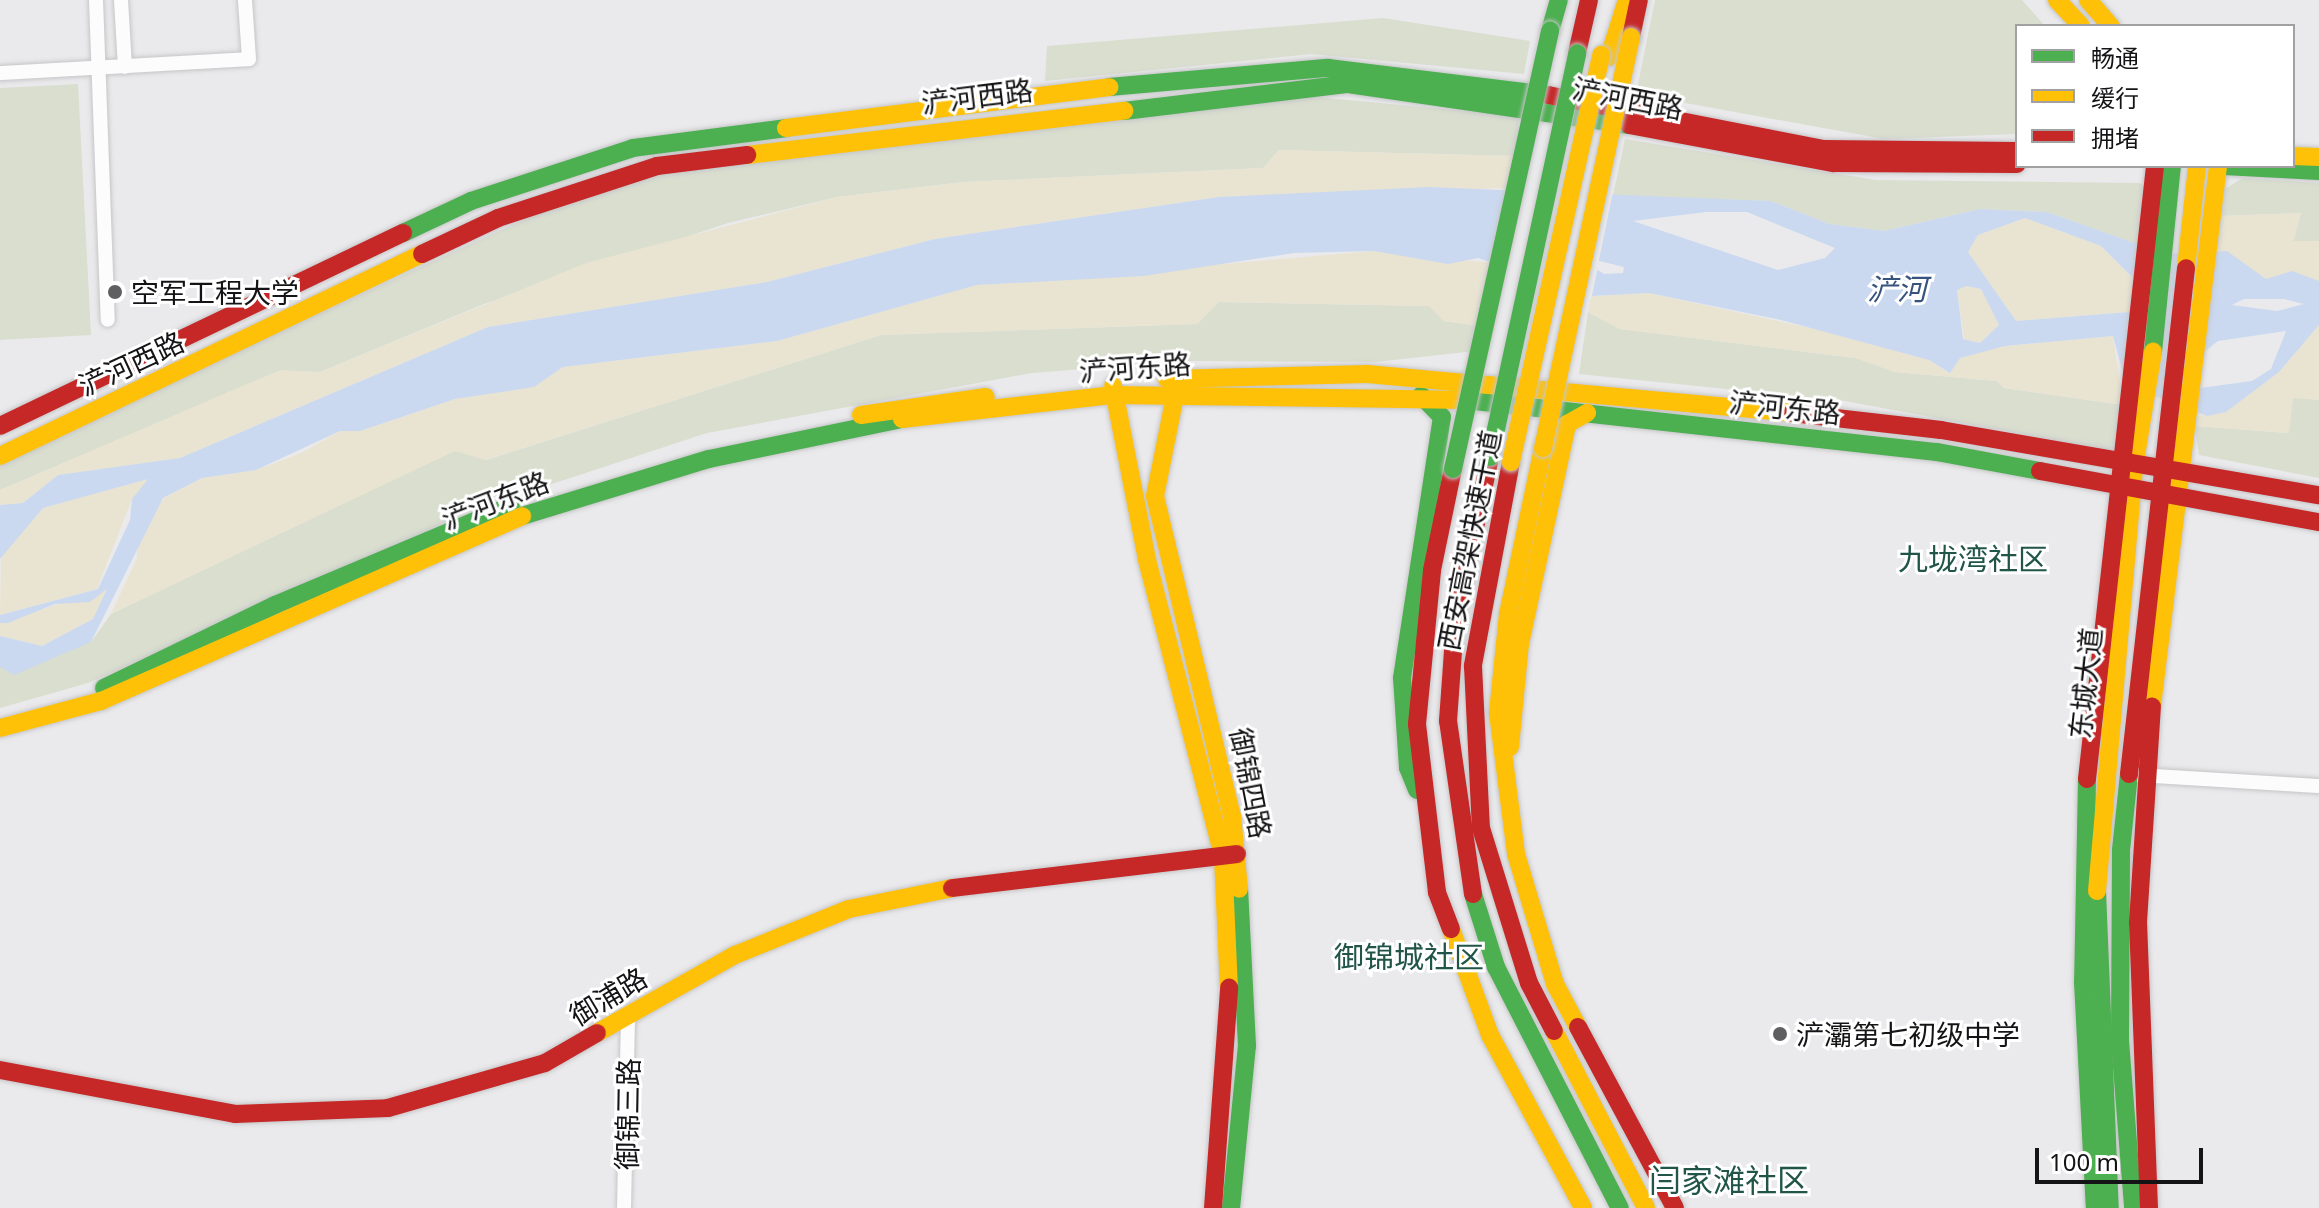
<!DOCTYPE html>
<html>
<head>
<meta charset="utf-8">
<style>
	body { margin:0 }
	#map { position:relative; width:2319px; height:1208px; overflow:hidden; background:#eaeaec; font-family:"Noto Sans","Noto Sans SC",sans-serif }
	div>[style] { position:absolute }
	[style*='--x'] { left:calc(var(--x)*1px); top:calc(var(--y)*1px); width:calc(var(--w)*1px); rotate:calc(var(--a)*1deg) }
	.green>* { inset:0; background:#d9decf }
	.sand>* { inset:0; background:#e9e4d1 }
	.water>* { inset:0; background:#cad9f0 }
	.pier>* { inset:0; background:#eaeaec }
	.roads { filter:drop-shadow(0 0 2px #c6c6c8) drop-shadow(0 0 2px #c6c6c8) }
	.street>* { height:14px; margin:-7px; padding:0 7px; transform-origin:7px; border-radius:7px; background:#fcfcfc }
	.fast>* { height:18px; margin:-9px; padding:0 9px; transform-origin:9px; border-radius:9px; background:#4caf50 }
	.slow>* { height:18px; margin:-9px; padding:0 9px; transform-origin:9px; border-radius:9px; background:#ffc107 }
	.jam>* { height:18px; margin:-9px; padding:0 9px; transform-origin:9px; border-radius:9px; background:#c62828 }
	.bridges { filter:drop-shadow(0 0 2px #c6c6c8) drop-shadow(0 0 2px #c6c6c8) }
	.fast-bridge>* { height:18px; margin:-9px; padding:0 9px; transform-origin:9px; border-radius:9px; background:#4caf50 }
	.slow-bridge>* { height:18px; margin:-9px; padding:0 9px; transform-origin:9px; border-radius:9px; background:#ffc107 }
	.dots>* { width:22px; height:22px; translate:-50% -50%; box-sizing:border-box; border:4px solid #fff; border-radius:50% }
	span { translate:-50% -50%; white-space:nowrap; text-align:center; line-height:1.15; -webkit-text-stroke:6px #fff; paint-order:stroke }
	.street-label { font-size:28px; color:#141416 }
	.poi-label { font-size:28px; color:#141416 }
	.left { translate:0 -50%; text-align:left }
	.water-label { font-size:30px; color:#37547f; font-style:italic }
	.neighbourhood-label { font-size:30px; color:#205548 }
	.quarter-label { font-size:32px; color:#205548 }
	.legend { position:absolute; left:2015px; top:24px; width:280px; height:144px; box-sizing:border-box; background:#fff; border:2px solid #a1a1a2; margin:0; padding:10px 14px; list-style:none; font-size:24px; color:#141416 }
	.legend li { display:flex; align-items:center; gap:16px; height:40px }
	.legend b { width:40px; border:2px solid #a1a1a2 }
	.scale { position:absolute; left:2035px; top:1148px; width:168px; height:36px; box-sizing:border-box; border:4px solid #141416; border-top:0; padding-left:10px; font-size:24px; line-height:28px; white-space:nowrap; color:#141416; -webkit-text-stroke:6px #fff; paint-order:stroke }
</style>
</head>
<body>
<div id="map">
	<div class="green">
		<div style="clip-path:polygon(1655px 0,2022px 0,2045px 26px,2017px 26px,2017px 134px,1884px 139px,1636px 94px)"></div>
		<div style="clip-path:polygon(1383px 18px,1530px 41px,1524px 74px,1311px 54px,1045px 81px,1047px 46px)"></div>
		<div style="clip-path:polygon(78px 84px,91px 335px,0 340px,0 88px)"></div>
		<div style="clip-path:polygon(1305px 96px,1519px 116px,1516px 156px,1279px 150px,1263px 168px,964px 182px,837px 197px,728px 223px,484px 304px,320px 372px,280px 371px,0 490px,0 460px,608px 181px)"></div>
		<div style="clip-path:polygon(1625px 139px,1876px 180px,2140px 183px,2146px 187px,2142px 246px,2047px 212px,1980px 209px,1884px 231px,1829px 224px,1771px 201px,1613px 196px)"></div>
		<div style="clip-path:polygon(2243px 178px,2319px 183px,2319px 241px,2293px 242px,2301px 213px,2220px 216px,2223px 190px)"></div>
		<div style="clip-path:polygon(1218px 302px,1430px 306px,1444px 321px,1480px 326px,1475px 351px,1376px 362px,1186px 361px,1032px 373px,707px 433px,476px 509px,88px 683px,0 708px,0 667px,91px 642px,111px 614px,455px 450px,486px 460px,881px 335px,1197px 324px)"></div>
		<div style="clip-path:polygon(1588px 312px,1620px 329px,1856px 358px,1895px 372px,1997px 381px,2004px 388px,2123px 405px,2114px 451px,1845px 401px,1579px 374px)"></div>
		<div style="clip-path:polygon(2293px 397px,2319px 400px,2319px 478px,2199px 455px,2195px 426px,2288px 433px)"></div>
	</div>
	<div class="sand">
		<div style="clip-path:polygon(1279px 150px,1516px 156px,1509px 188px,1219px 197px,935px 239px,767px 282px,488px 327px,180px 458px,58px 475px,23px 503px,0 505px,0 490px,280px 370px,320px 372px,586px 263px,837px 197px,964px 182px,1263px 168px)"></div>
		<div style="clip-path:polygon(2301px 213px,2293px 241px,2319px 241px,2319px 281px,2266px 279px,2217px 249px,2220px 216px)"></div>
		<div style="clip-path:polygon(2025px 218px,2101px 246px,2146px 291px,2129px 312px,2016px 321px,1968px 252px,1978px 235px)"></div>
		<div style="clip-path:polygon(1374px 251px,1493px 263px,1480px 326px,1444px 321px,1429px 306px,1219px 302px,1197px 324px,881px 335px,485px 460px,455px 451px,111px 614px,137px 558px,137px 541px,164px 498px,202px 478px,256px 470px,301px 453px,340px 431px,360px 431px,455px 399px,533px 387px,563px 367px,777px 341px,977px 285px)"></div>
		<div style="clip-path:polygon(1966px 286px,1981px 289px,1999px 325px,1980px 343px,1964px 339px,1957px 289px)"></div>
		<div style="clip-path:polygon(1649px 293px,1838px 334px,1929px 360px,1949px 373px,1960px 357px,2005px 346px,2113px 336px,2123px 405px,2004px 388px,1997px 381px,1895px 372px,1856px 358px,1620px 329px,1588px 312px,1591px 296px)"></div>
		<div style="clip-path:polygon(2319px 325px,2319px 400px,2293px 398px,2289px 433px,2195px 426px,2197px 416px,2226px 412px,2279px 372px)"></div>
		<div style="clip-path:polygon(150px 478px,132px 499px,97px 589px,0 615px,1px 555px,43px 508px)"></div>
		<div style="clip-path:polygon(108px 588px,93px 619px,42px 646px,0 636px,0 623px)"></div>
	</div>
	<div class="water">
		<div style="clip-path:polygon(evenodd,1429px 187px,1771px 201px,1829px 224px,1884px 231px,1980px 209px,2047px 212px,2165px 254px,2227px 251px,2266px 279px,2292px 271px,2319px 281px,2319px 325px,2279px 372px,2226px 412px,2207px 416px,2126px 385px,2113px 336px,2005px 346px,1960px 358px,1950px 373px,1929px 360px,1781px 320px,1649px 293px,1591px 296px,1478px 258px,1448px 264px,1374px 251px,1294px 253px,1144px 276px,977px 285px,777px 341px,563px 367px,534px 387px,455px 399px,360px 431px,340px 431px,256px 470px,202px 478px,163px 498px,91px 642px,14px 675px,0 667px,0 636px,42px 646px,93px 619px,107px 589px,90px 602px,55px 604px,8px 623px,0 623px,0 615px,98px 589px,130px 520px,132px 499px,148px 479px,43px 508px,0 559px,0 505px,23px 503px,58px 475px,180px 458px,488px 327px,767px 282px,935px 239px,1219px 197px,1429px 187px,1706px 212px,1747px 212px,1835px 248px,1825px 258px,1778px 270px,1633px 221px,1706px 212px,1429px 187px,2025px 218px,2101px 246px,2146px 291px,2129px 312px,2016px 321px,1968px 252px,1978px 235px,2025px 218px,1429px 187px,1575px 255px,1624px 267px,1623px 273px,1604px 274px,1575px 255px,1429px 187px,1966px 286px,1981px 289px,1999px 325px,1980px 343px,1963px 339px,1957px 290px,1966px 286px,1429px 187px,2244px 299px,2284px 299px,2304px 304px,2277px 311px,2232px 305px,2244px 299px,1429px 187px,2286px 331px,2271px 369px,2252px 381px,2193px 389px,2204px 352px,2218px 341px,2286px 331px)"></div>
	</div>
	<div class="pier">
		<div style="clip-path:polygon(1510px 183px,1613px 192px,1598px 265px,1590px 263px,1598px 267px,1591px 300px,1492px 267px)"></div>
	</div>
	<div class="roads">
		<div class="street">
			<div style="--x:96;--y:0;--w:320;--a:87.9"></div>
			<div style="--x:121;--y:0;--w:67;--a:86.6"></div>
			<div style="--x:0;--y:73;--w:249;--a:-3.2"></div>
			<div style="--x:249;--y:59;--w:59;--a:-93.9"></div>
			<div style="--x:2137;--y:775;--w:182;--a:3.5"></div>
			<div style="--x:624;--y:1208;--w:188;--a:-88.8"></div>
		</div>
		<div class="fast">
			<div style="--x:1550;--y:31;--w:32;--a:-74"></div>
			<div style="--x:1109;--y:87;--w:220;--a:-5"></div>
			<div style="--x:1328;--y:68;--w:222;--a:7"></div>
			<div style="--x:1124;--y:111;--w:226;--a:-6.9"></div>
			<div style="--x:1348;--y:84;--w:284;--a:8.3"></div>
			<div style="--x:2224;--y:166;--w:95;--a:3"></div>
			<div style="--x:403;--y:233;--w:75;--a:-25.2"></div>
			<div style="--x:471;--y:201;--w:170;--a:-18.1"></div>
			<div style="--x:633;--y:148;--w:154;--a:-7.4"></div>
			<div style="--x:2153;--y:352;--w:187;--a:-84.2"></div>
			<div style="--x:1465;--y:400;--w:475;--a:6.3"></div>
			<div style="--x:1937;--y:452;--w:105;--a:10.5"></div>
			<div style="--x:522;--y:516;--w:195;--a:-17"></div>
			<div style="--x:709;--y:459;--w:197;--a:-11.7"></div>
			<div style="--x:104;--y:688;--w:190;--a:-25.9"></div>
			<div style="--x:275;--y:605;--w:256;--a:-22.8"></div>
			<div style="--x:2129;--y:774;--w:76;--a:96"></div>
			<div style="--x:2121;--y:850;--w:191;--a:90.3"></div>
			<div style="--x:2120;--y:1041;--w:168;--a:85.5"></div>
			<div style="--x:2087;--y:779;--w:203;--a:91.1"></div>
			<div style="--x:2083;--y:982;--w:226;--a:87"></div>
			<div style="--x:1417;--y:790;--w:24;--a:-112"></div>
			<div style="--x:1408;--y:768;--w:90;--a:-93.8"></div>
			<div style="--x:1402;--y:678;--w:264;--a:-81.3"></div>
			<div style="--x:1442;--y:417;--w:30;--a:-134"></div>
			<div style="--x:2097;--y:891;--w:317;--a:87.7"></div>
			<div style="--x:1473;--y:894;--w:77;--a:72.5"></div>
			<div style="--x:1496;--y:967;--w:271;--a:62.8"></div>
			<div style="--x:1231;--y:1208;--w:163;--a:-84.4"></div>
			<div style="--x:1247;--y:1046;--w:157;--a:-92.9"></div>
		</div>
		<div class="slow">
			<div style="--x:2057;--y:0;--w:35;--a:47"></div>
			<div style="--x:2088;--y:0;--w:35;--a:49"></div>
			<div style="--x:1609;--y:57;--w:60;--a:-72.5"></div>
			<div style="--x:786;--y:128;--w:326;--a:-7.2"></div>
			<div style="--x:747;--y:155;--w:380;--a:-6.7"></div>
			<div style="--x:2293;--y:156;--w:26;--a:2"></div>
			<div style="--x:2186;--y:268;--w:103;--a:-83.8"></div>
			<div style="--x:1167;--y:379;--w:200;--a:-1.4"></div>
			<div style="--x:1367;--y:374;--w:427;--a:5.2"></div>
			<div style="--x:1178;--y:381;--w:117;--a:101.3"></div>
			<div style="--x:1155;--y:496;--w:329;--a:76.5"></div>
			<div style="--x:1232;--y:816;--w:73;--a:84.5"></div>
			<div style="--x:1113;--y:386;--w:177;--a:78.9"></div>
			<div style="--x:1147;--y:560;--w:307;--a:75.6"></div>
			<div style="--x:1223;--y:857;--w:131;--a:87.4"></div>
			<div style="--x:861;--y:415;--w:126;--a:-8.2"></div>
			<div style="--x:902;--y:419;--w:213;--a:-6.5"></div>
			<div style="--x:1114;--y:395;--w:351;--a:0.8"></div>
			<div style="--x:1543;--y:448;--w:170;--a:101.9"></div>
			<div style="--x:1508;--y:614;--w:100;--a:95.8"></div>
			<div style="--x:1498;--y:713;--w:142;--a:82.7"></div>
			<div style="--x:1516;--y:854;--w:136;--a:73.3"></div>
			<div style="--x:1555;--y:984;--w:49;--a:61.9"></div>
			<div style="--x:0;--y:456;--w:468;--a:-25.6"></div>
			<div style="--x:2152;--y:706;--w:544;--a:-83.03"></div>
			<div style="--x:0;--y:728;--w:105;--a:-15"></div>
			<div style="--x:101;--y:701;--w:460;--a:-23.7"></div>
			<div style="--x:1510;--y:747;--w:103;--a:-84.5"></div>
			<div style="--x:1520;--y:644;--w:225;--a:-77.9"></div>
			<div style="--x:1567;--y:424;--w:23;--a:-29"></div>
			<div style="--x:2097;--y:891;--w:425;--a:-85"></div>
			<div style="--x:2134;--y:468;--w:118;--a:-80.7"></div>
			<div style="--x:1451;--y:929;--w:113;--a:69.8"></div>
			<div style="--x:1490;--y:1035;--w:196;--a:61.7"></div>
			<div style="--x:1554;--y:1031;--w:199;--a:62.5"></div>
			<div style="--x:597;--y:1033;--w:159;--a:-29.5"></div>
			<div style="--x:735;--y:955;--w:123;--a:-22"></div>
			<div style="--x:849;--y:909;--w:105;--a:-11.5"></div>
		</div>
		<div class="jam">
			<div style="--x:1631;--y:37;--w:38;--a:-78"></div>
			<div style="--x:1577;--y:53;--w:54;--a:-77.2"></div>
			<div style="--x:1548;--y:95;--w:281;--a:11.1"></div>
			<div style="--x:1824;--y:149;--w:193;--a:0.6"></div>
			<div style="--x:1629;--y:125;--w:208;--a:10.6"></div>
			<div style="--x:1833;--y:163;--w:184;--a:0.3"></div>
			<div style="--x:422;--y:254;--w:84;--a:-25.3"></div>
			<div style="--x:498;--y:218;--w:167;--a:-18.1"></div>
			<div style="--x:657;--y:166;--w:91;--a:-7"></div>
			<div style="--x:1792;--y:413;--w:150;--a:6.5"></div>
			<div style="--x:1941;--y:430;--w:384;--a:9.8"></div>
			<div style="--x:0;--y:426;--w:447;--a:-25.6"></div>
			<div style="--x:1511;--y:462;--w:208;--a:100.6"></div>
			<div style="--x:1473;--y:666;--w:162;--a:87.2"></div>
			<div style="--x:1481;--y:828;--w:162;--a:72.8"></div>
			<div style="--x:1529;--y:983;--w:54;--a:62.5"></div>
			<div style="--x:2040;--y:471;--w:284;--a:10.4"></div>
			<div style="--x:2129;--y:774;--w:509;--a:-83.57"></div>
			<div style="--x:2087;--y:779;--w:617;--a:-83.67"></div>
			<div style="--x:952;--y:888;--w:287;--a:-6.8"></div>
			<div style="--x:1473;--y:894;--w:175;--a:-98.2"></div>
			<div style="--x:1448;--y:721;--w:98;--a:-85.9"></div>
			<div style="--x:1455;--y:623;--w:170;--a:-78.1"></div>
			<div style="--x:1451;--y:929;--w:40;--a:-111"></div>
			<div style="--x:1437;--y:892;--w:169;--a:-96.8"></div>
			<div style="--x:1417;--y:724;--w:155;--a:-84.4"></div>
			<div style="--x:1432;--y:570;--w:103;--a:-78.3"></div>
			<div style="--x:1578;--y:1027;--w:205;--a:61.8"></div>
			<div style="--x:0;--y:1070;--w:239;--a:10.6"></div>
			<div style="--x:235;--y:1114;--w:153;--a:-2.2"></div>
			<div style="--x:388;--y:1108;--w:163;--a:-16"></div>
			<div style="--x:545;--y:1063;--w:60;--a:-30"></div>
			<div style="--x:1213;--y:1208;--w:221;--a:-85.8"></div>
			<div style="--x:2149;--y:1208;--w:286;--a:-92.2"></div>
			<div style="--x:2138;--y:922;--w:216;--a:-86.3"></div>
		</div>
	</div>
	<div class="bridges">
		<div class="fast-bridge">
			<div style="--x:1490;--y:457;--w:413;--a:-77.8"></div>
			<div style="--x:1453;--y:469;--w:449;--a:-77.5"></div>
		</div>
		<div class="slow-bridge">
			<div style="--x:1543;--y:448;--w:420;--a:-77.9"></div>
			<div style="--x:1511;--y:462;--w:417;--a:-77.5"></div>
		</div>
	</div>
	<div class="dots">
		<div style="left:115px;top:292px;background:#5f5f61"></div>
		<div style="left:1780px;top:1034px;background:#5f5f61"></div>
	</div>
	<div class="street-label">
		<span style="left:977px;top:96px;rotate:-7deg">浐河西路</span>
		<span style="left:1628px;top:98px;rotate:11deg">浐河西路</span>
		<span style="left:131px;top:363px;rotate:-25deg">浐河西路</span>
		<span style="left:1135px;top:367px;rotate:-4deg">浐河东路</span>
		<span style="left:1785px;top:407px;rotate:6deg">浐河东路</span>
		<span style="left:495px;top:500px;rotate:-21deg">浐河东路</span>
		<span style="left:1469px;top:540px;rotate:-79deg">西安高架快速干道</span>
		<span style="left:2085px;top:683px;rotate:-84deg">东城大道</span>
		<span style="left:1251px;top:783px;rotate:79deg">御锦四路</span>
		<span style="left:608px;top:996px;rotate:-31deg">御浦路</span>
		<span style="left:627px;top:1114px;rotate:-89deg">御锦三路</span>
	</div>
	<div class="poi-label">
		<span class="left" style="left:131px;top:292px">空军工程大学</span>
		<span class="left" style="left:1796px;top:1034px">浐灞第七初级中学</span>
	</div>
	<div class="water-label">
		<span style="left:1897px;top:289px">浐河</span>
	</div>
	<div class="neighbourhood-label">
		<span style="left:1973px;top:559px">九垅湾社区</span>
		<span style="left:1409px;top:957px">御锦城社区</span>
	</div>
	<div class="quarter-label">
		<span style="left:1729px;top:1180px">闫家滩社区</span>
	</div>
	<ul class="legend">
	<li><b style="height:10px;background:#4caf50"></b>畅通</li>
	<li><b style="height:10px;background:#ffc107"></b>缓行</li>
	<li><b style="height:10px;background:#c62828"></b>拥堵</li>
	</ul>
	<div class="scale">100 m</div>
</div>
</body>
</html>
